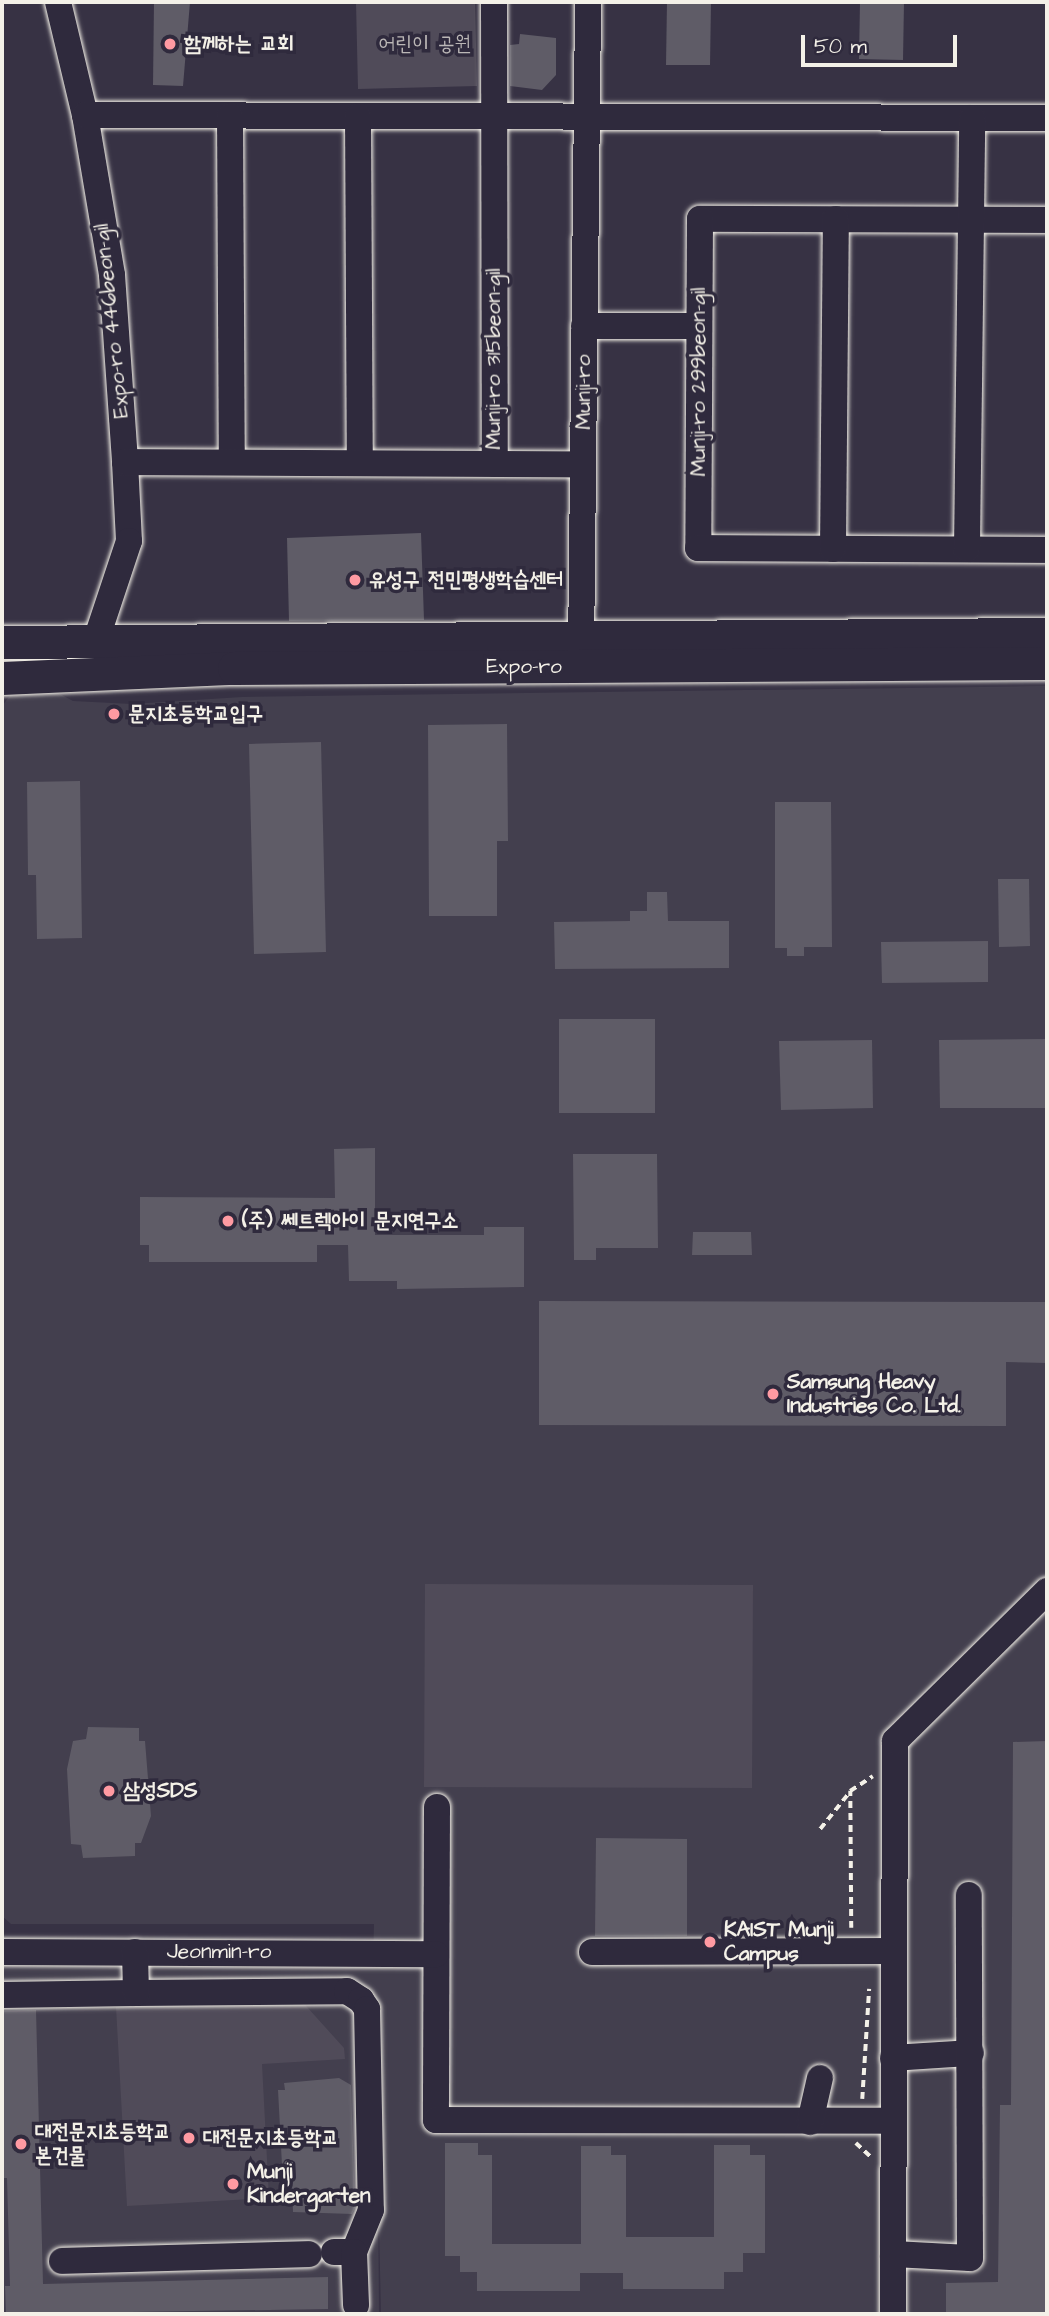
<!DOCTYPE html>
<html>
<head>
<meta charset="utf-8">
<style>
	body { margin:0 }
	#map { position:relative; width:1049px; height:2316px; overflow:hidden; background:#373244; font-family:"Architects Daughter","Poor Story",sans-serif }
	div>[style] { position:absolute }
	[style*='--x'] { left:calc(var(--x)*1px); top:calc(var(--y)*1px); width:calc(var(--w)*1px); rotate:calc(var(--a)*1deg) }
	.built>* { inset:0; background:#433f4e }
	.green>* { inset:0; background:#504b59 }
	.building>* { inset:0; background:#5f5c67 }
	.path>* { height:3.5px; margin-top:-1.75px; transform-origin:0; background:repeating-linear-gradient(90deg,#f4f1e8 0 7px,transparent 0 12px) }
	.roads { filter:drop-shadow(0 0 2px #f4f1e8) drop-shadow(0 0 2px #f4f1e8) }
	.minor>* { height:26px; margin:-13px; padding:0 13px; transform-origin:13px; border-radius:13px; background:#2f2a3d }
	.major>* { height:33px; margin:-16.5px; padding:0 16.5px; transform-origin:16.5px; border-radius:16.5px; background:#2f2a3d }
	.dots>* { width:19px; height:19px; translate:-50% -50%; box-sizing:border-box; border:4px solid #2f2a3d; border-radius:50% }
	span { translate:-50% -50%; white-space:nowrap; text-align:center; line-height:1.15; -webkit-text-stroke:7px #2f2a3d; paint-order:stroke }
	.poi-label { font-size:21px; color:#f4f1e8; font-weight:700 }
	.left { translate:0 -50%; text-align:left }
	.park-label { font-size:21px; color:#bbb7b6 }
	.street-label { font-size:21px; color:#f4f1e8 }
	.frame { position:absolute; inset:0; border:4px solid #f4f1e8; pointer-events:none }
	.scale { position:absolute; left:801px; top:35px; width:156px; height:32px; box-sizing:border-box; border:4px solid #f4f1e8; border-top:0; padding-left:9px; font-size:21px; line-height:24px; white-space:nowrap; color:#f4f1e8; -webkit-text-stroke:5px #2f2a3d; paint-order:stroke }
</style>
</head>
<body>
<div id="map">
	<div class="built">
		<div style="clip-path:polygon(1047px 686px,1047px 2314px,381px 2314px,378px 2182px,379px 2314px,2px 2314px,2px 1961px,373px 1960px,374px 1924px,11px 1924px,2px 1916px,2px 706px,12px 693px,47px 687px,73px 701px,132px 704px,242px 697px)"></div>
	</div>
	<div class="green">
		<div style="clip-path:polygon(356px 2px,475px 2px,477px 86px,358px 89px)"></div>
		<div style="clip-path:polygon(425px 1584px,753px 1585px,752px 1788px,424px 1787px)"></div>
		<div style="clip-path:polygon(298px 1997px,344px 2048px,345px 2059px,262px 2064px,269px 2198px,127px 2206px,116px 2007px)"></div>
	</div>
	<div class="building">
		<div style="clip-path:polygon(154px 2px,190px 2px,183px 86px,153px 85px)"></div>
		<div style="clip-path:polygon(667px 2px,711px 2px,710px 65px,666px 65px)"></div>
		<div style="clip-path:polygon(860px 2px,904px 2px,903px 60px,859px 59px)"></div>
		<div style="clip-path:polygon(520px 34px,556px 38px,556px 75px,542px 90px,510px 86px,510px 45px,519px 44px)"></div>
		<div style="clip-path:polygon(421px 533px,424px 620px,289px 621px,287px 538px)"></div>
		<div style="clip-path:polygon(507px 724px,508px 841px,497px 841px,497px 916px,429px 916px,428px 725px)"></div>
		<div style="clip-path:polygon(321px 742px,326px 952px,254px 954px,249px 744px)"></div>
		<div style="clip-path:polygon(80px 781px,82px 938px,37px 939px,36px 875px,28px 875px,27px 782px)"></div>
		<div style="clip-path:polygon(775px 802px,831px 802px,832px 947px,804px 947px,804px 956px,787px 956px,787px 948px,775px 948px)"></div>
		<div style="clip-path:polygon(998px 879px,1029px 879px,1030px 946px,999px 947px)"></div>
		<div style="clip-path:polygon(647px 892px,667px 892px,668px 921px,729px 921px,729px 968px,555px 969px,554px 922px,630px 921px,630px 911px,647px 911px)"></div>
		<div style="clip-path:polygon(988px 941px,988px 982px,882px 983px,881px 942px)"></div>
		<div style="clip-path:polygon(559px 1019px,655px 1019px,655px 1113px,559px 1113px)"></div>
		<div style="clip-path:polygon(1047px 1039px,1047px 1108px,940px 1108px,939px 1040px)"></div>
		<div style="clip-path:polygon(872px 1040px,873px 1108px,781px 1110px,779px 1041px)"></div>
		<div style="clip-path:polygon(375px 1148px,375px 1235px,484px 1235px,484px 1227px,524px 1227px,524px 1287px,397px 1289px,397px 1281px,349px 1281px,348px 1245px,317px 1245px,317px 1262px,149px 1262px,149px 1245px,140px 1245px,140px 1197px,335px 1198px,334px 1149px)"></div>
		<div style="clip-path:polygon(573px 1154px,657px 1154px,658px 1248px,596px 1248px,596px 1260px,574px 1260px)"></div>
		<div style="clip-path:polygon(693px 1232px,751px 1232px,752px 1255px,692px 1255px)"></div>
		<div style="clip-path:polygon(539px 1301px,1047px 1302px,1047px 1363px,1006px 1362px,1006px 1426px,539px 1425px)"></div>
		<div style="clip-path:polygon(88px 1727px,139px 1728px,139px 1741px,145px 1741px,151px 1816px,141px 1843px,135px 1843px,135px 1856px,83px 1858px,81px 1845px,71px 1844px,67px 1769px,73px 1741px,86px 1739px)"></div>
		<div style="clip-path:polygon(1047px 1741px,1047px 2314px,946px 2314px,946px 2283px,998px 2282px,1000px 2105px,1011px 2105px,1013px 1742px)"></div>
		<div style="clip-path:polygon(596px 1838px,687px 1839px,687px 1936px,595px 1936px)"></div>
		<div style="clip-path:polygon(36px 2010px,43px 2284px,328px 2277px,328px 2309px,6px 2314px,5px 2286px,10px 2286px,7px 2178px,2px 2178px,2px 2011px)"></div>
		<div style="clip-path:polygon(339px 2078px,351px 2085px,355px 2207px,352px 2214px,293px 2212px,292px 2184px,283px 2184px,278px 2090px,285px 2090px,284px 2083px)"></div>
		<div style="clip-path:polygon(445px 2143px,478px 2143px,478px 2155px,492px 2155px,492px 2244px,581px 2244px,581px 2146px,611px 2146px,611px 2155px,626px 2155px,626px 2237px,714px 2237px,714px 2145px,750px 2145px,750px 2155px,765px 2155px,765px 2253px,743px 2253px,743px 2272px,724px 2272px,724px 2289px,623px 2289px,623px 2273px,580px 2273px,580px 2291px,477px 2291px,477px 2272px,460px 2272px,460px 2256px,445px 2256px)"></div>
	</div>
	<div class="path">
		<div style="--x:820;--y:1829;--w:46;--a:-51.1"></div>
		<div style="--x:851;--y:1928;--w:137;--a:-90.4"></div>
		<div style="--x:850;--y:1791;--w:27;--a:-33"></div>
		<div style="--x:862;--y:2099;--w:110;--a:-86.4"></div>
		<div style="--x:856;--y:2143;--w:21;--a:43"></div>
	</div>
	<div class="roads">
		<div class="minor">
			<div style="--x:58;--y:2;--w:116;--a:76.6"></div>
			<div style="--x:85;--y:115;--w:162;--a:80.4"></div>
			<div style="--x:112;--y:275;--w:187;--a:86"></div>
			<div style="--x:125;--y:462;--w:79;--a:87.1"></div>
			<div style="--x:129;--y:541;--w:104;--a:108.4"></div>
			<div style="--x:494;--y:2;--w:462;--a:89.9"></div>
			<div style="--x:85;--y:115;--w:962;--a:0.18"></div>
			<div style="--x:230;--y:116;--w:346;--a:89.7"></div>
			<div style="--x:358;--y:116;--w:347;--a:89.7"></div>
			<div style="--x:1047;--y:220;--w:347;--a:-179.8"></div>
			<div style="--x:700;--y:219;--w:329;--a:90.3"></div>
			<div style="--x:698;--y:548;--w:349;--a:0.3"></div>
			<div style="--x:584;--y:326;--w:115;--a:0"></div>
			<div style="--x:125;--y:462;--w:458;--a:0.3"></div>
			<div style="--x:833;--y:549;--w:330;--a:-89.5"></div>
			<div style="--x:967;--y:549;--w:431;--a:-89.3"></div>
			<div style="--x:581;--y:654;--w:652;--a:-89.38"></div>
			<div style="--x:437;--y:1807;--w:313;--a:90.2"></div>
			<div style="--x:436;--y:2120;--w:458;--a:0.1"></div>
			<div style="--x:2;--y:1952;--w:434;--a:0.3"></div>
			<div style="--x:592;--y:1952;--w:302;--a:-0.2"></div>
			<div style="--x:136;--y:1993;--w:211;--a:-0.5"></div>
			<div style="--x:347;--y:1991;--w:17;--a:33"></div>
			<div style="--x:361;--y:2000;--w:11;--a:56"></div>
			<div style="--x:367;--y:2009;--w:201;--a:88.9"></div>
			<div style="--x:371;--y:2210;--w:45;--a:112"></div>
			<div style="--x:354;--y:2252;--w:20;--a:180"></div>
			<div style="--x:2;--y:1995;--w:134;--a:-0.9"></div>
			<div style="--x:136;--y:1993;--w:41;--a:-91.4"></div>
			<div style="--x:893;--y:2058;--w:78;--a:-3.7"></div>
			<div style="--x:810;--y:2122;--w:45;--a:-77.2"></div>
			<div style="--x:354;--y:2252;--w:53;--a:87.8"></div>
			<div style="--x:893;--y:2254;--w:77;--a:3"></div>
			<div style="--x:970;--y:2258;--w:363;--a:-90.2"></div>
			<div style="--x:62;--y:2261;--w:247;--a:-1.6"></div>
			<div style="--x:893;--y:2314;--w:573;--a:-89.8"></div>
			<div style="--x:895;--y:1741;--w:214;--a:-44.6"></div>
		</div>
		<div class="major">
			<div style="--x:2;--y:642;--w:1045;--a:-0.44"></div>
			<div style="--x:2;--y:678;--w:232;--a:-2.5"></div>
			<div style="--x:234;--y:668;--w:813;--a:-0.35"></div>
		</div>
	</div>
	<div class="dots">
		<div style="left:170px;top:44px;background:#ff9aa2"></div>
		<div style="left:355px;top:580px;background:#ff9aa2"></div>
		<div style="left:114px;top:714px;background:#ff9aa2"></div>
		<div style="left:228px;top:1221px;background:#ff9aa2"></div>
		<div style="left:773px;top:1394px;background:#ff9aa2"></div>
		<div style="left:109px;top:1791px;background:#ff9aa2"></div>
		<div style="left:710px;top:1942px;background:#ff9aa2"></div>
		<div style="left:189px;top:2138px;background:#ff9aa2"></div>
		<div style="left:21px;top:2144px;background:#ff9aa2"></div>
		<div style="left:233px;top:2184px;background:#ff9aa2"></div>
	</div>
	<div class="poi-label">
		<span class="left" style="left:184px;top:44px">함께하는 교회</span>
		<span class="left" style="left:369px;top:580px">유성구 전민평생학습센터</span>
		<span class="left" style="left:128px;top:714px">문지초등학교입구</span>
		<span class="left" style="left:242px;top:1221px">(주) 쎄트렉아이 문지연구소</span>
		<span class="left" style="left:787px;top:1394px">Samsung Heavy<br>Industries Co. Ltd.</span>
		<span class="left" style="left:123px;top:1791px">삼성SDS</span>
		<span class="left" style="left:724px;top:1942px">KAIST Munji<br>Campus</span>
		<span class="left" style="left:35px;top:2144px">대전문지초등학교<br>본건물</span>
		<span class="left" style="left:203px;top:2138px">대전문지초등학교</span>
		<span class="left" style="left:247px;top:2184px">Munji<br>Kindergarten</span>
	</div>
	<div class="park-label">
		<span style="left:425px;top:44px">어린이 공원</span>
	</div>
	<div class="street-label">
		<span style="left:112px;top:321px;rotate:-96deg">Expo-ro 446beon-gil</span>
		<span style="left:494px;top:359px;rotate:-90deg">Munji-ro 315beon-gil</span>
		<span style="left:699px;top:382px;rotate:-90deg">Munji-ro 299beon-gil</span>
		<span style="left:584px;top:392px;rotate:-90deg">Munji-ro</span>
		<span style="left:524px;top:667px">Expo-ro</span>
		<span style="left:219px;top:1952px">Jeonmin-ro</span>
	</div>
	<div class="frame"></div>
	<div class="scale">50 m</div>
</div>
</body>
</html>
